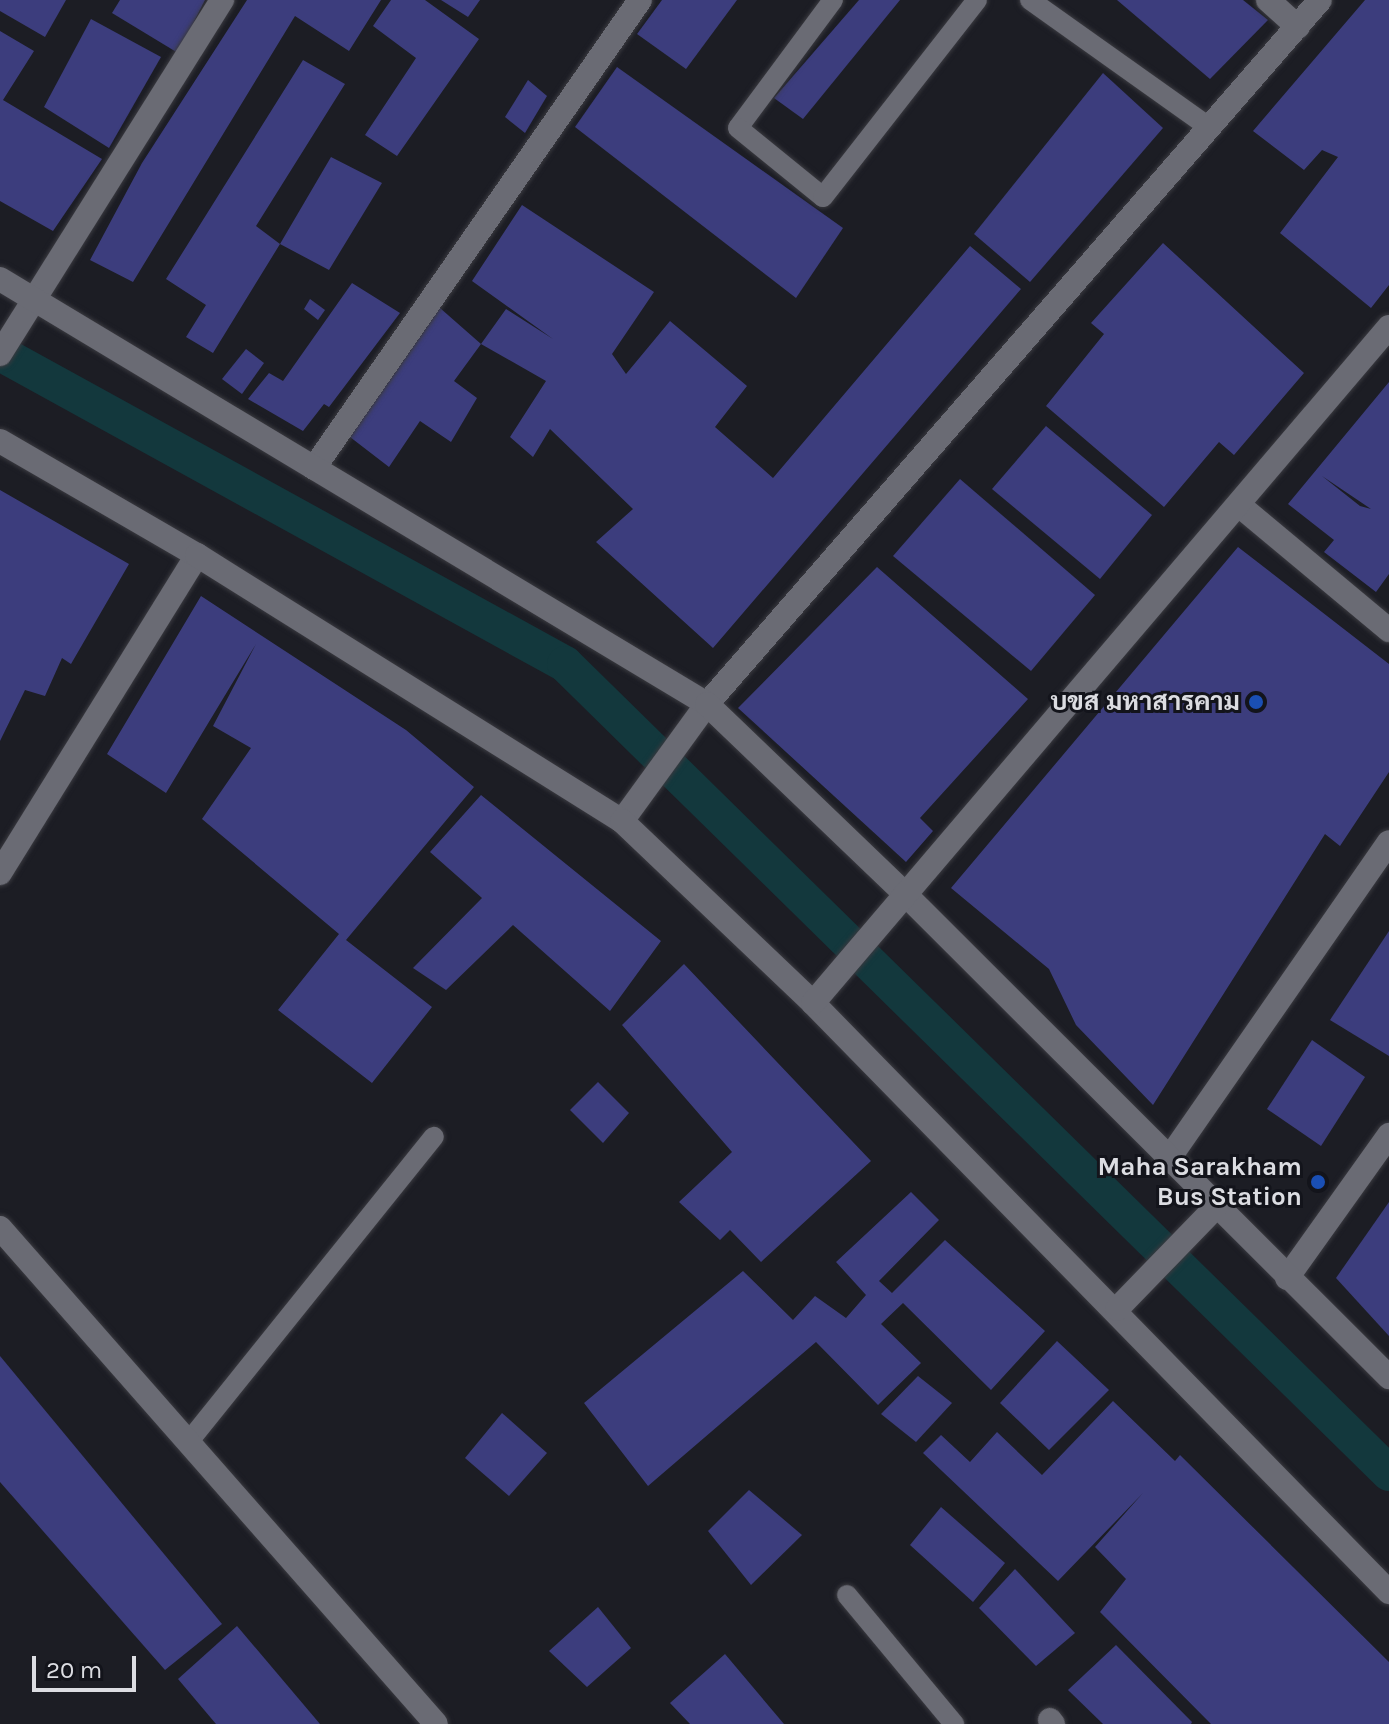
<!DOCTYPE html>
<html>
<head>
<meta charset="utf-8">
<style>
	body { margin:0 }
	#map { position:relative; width:1389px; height:1724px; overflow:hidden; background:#1c1d24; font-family:Karla,Sarabun,sans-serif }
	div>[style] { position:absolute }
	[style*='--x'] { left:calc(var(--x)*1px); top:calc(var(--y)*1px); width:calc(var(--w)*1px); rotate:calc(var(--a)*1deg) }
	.canal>* { height:36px; margin:-18px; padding:0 18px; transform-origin:18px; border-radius:18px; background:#13383d }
	.building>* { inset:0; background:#3c3d7d }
	.roads { filter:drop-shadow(0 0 2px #3a3a40) drop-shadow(0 0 2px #3a3a40) }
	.service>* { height:20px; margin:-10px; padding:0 10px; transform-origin:10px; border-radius:10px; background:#6a6b74 }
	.minor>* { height:24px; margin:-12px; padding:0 12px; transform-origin:12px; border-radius:12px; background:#6a6b74 }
	.tertiary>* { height:24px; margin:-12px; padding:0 12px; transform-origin:12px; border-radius:12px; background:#6a6b74 }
	.dots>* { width:22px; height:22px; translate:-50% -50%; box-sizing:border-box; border:4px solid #13141b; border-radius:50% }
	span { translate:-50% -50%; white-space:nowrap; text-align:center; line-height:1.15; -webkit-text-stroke:6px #13141b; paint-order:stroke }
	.poi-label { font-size:26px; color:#dcdde2; font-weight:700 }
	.right { translate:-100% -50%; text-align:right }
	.scale { position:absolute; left:32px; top:1656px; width:104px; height:36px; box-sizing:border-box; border:4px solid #dcdde2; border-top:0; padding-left:10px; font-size:24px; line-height:28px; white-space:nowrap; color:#dcdde2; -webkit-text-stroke:6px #13141b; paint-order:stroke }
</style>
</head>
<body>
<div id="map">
	<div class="canal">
		<div style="--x:0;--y:353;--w:645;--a:28.83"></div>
		<div style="--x:565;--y:664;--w:1155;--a:44.47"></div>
	</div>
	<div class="building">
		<div style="clip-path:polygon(0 0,66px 0,45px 37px,0 11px)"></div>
		<div style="clip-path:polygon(120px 0,205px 0,178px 53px,112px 13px)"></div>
		<div style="clip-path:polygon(247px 0,381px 0,349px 51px,295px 16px,133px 282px,90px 260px,142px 163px)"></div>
		<div style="clip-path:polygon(391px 0,425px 0,479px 39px,397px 156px,365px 135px,416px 58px,373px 26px)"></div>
		<div style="clip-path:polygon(441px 0,480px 0,468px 17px)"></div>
		<div style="clip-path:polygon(662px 0,737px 0,686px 69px,637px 34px)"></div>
		<div style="clip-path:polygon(859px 0,900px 0,803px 119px,774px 98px)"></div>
		<div style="clip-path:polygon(1117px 0,1243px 0,1268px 20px,1210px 79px)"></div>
		<div style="clip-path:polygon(1365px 0,1389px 0,1389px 285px,1371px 308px,1280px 233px,1338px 157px,1322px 150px,1304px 170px,1253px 131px)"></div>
		<div style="clip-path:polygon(91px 19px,161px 57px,109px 148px,44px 107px)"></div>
		<div style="clip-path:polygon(0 31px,34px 51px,3px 100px,102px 159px,53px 231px,0 201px)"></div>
		<div style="clip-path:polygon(303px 60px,345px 84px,256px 226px,280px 244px,331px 157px,382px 183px,329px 270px,280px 244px,213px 353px,186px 337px,206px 305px,166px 279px)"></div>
		<div style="clip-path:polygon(617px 67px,843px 228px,796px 298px,575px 127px)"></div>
		<div style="clip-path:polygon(1103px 73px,1163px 128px,1030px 282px,974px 234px)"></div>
		<div style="clip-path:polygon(528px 80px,547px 96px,525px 133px,505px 117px)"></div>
		<div style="clip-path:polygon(522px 205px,654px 292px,612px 354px,626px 374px,670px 321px,747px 386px,715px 427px,773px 478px,970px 246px,1021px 289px,713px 648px,596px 542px,633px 509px,550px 429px,533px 457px,510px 437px,546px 381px,481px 344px,506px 309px,553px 339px,472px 281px)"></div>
		<div style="clip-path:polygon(1163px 243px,1304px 373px,1234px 455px,1219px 442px,1164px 507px,1046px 406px,1104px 334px,1091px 323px)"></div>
		<div style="clip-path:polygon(352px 283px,400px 313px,329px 407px,324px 404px,303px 431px,248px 399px,269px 373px,283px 381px)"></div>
		<div style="clip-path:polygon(310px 299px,325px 310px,318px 320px,304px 309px)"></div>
		<div style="clip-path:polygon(440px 308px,481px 344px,454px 381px,477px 398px,451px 442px,420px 421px,389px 467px,350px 437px)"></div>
		<div style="clip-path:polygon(246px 349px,264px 363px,242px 394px,222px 379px)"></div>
		<div style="clip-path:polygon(evenodd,1389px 382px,1389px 574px,1376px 592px,1324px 552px,1334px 540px,1288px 504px,1389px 382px,1322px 476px,1371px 509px,1360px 506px,1322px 476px)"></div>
		<div style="clip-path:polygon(1046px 426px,1152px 515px,1100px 579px,992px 489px)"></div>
		<div style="clip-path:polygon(960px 479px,1095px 595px,1031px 671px,893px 556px)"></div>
		<div style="clip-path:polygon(0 490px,129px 564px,71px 664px,62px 658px,45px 696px,25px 690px,0 741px)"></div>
		<div style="clip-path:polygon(1238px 547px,1389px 664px,1389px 772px,1340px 846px,1325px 834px,1153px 1105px,1076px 1025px,1049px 969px,951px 888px)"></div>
		<div style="clip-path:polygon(877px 567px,1028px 699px,920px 818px,933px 831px,906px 862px,738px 708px)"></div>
		<div style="clip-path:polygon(201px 596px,406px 730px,474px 787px,346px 940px,432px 1007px,372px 1083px,278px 1010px,339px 934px,202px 819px,251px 748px,213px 726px,256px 644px,166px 793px,107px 754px)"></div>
		<div style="clip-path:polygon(481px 795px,661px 941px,610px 1011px,513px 925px,446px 990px,413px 968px,482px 898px,430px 852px)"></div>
		<div style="clip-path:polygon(1389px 931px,1389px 1056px,1330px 1020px)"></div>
		<div style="clip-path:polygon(684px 964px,871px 1161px,761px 1262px,730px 1230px,720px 1240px,679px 1202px,732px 1152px,622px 1025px)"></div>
		<div style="clip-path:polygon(1312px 1040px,1365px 1077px,1321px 1146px,1267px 1109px)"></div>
		<div style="clip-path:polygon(598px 1082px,629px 1113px,603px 1143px,570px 1110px)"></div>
		<div style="clip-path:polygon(911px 1192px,939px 1220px,879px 1281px,892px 1293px,945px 1240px,1045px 1331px,991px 1390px,903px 1303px,881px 1324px,921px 1363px,878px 1405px,816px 1342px,648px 1486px,584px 1403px,743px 1271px,793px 1320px,815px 1296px,846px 1318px,866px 1295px,836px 1262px)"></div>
		<div style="clip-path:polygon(1389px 1202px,1389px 1336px,1336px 1278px)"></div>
		<div style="clip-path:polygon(1057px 1341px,1109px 1390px,1049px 1450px,1000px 1403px)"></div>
		<div style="clip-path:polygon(0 1356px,222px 1624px,165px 1670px,0 1482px)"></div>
		<div style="clip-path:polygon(918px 1376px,952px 1403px,916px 1442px,881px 1414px)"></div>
		<div style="clip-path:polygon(1113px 1401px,1175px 1461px,1180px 1455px,1389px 1662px,1389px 1724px,1211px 1724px,1100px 1612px,1126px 1579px,1095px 1547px,1143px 1493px,1058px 1581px,923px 1453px,941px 1435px,970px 1462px,997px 1432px,1042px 1475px)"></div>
		<div style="clip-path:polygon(502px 1413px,547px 1453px,509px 1496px,465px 1458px)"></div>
		<div style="clip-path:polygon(749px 1490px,802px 1535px,751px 1585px,708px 1531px)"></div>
		<div style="clip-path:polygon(941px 1507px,1005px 1563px,973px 1602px,910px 1545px)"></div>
		<div style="clip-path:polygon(1015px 1569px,1075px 1633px,1036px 1666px,979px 1608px)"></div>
		<div style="clip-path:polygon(598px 1607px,631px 1648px,587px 1687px,549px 1651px)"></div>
		<div style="clip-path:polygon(237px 1626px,320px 1724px,216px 1724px,178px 1679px)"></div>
		<div style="clip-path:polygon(1116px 1645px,1192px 1722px,1191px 1724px,1103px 1724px,1068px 1690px)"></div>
		<div style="clip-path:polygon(725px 1654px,784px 1724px,690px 1724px,670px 1703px)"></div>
	</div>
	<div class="roads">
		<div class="service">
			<div style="--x:833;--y:0;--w:159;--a:126.6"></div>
			<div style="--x:738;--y:128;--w:109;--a:39.1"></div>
			<div style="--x:823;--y:197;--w:250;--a:-52"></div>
			<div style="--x:1030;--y:0;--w:217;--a:35.4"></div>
			<div style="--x:190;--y:1440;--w:389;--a:-51.2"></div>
			<div style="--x:847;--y:1595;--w:168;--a:50.3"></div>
		</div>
		<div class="minor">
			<div style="--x:1268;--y:0;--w:40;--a:42"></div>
			<div style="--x:0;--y:354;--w:418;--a:-57.9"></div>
			<div style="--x:314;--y:468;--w:570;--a:-55.14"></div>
			<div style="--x:1240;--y:506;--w:194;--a:39.8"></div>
			<div style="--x:622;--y:821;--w:145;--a:-54"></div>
			<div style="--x:707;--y:704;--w:933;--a:-48.95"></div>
			<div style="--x:0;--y:873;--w:374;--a:-58.2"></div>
			<div style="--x:1168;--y:1160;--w:387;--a:-55.2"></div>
			<div style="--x:0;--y:1228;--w:660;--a:48.68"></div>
			<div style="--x:1287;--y:1278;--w:176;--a:-54.5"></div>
			<div style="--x:1050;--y:1720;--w:5;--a:53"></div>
		</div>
		<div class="tertiary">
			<div style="--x:0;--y:279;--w:825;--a:31.01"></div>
			<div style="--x:707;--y:704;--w:274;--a:43.8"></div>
			<div style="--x:905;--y:894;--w:684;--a:44.94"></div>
			<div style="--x:0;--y:441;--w:228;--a:30.1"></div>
			<div style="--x:197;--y:555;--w:501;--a:32.04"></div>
			<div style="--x:622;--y:821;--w:264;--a:43.6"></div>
			<div style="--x:813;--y:1003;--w:824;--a:45.64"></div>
			<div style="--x:813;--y:1003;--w:888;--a:-49.57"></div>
			<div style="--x:1117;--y:1309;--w:141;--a:-45.9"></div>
		</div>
	</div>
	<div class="dots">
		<div style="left:1256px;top:702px;background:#1a4fb4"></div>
		<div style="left:1318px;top:1182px;background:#1a4fb4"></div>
	</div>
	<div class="poi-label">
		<span class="right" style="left:1240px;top:702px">บขส มหาสารคาม</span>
		<span class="right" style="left:1302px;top:1182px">Maha Sarakham<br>Bus Station</span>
	</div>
	<div class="scale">20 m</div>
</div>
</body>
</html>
